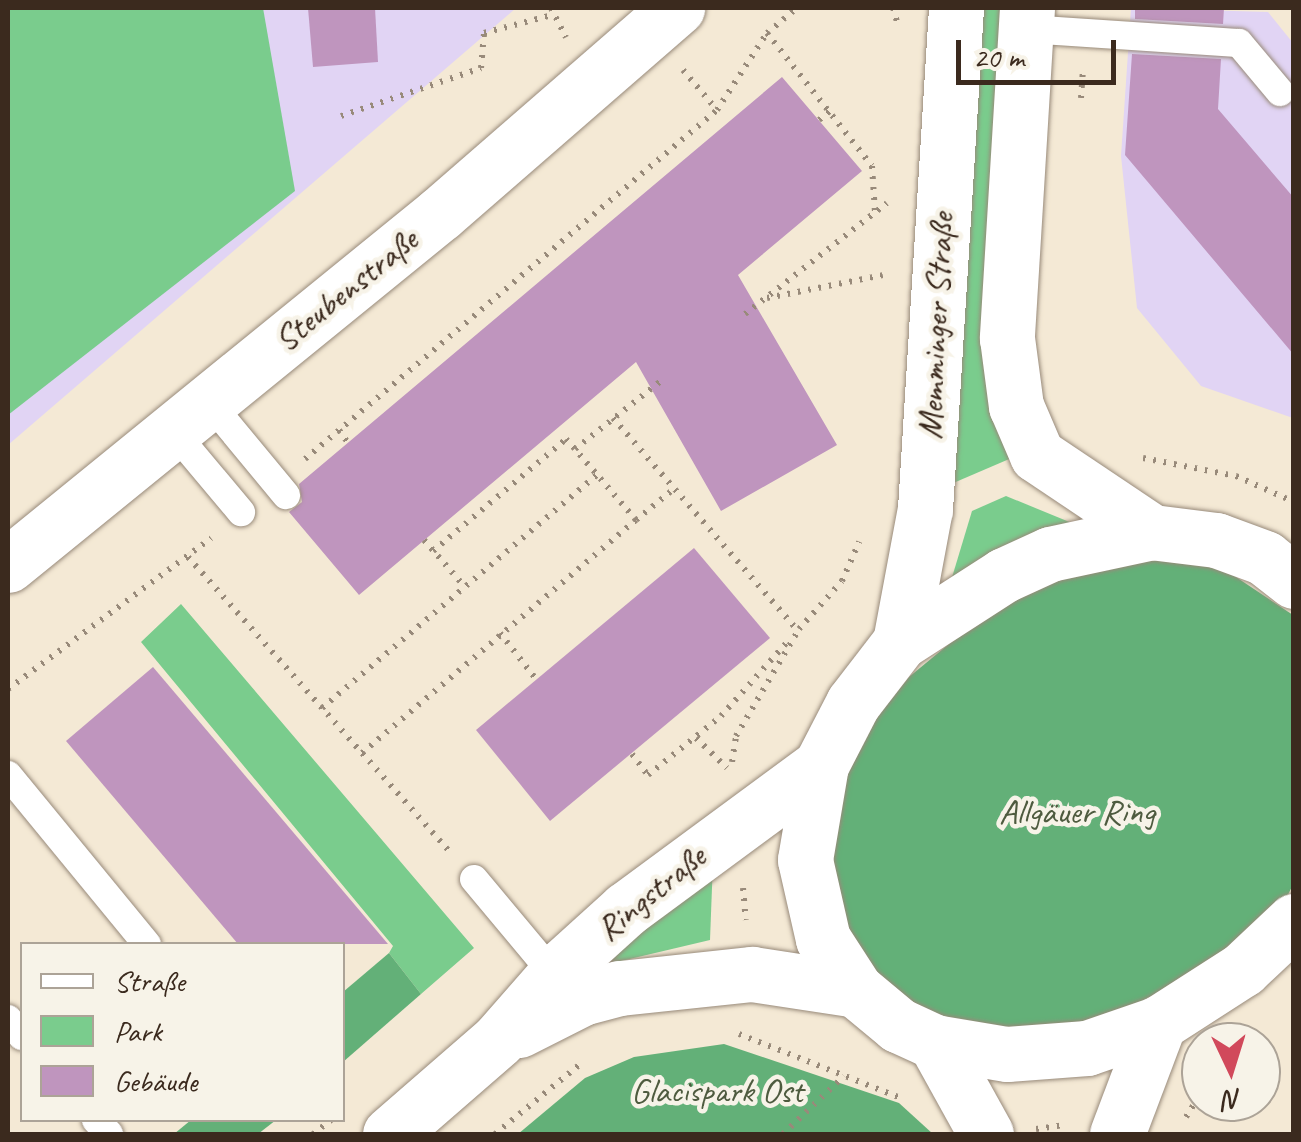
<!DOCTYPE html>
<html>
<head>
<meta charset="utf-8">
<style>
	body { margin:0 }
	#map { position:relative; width:1301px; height:1142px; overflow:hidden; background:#f4e9d5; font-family:Caveat,sans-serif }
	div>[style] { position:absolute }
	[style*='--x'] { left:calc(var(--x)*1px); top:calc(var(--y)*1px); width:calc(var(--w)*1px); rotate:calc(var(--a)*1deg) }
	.built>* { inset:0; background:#e1d4f4 }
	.green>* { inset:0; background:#7acc8d }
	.forest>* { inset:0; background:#63b078 }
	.building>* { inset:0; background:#bf95be }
	.path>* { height:6px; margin-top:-3px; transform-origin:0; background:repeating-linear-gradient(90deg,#988a7a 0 2.5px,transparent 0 10.5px) }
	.roads { filter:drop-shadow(0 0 2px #988a7a) drop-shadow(0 0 2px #988a7a) }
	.service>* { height:28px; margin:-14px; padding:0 14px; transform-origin:14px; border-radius:14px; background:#fff }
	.minor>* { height:55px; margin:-27.5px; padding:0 27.5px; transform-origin:27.5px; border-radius:27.5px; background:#fff }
	.tertiary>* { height:55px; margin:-27.5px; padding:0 27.5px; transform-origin:27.5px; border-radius:27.5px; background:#fff }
	.secondary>* { height:55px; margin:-27.5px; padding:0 27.5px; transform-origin:27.5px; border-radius:27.5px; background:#fff }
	span { translate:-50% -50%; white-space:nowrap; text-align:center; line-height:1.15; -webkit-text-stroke:9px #f7f3e8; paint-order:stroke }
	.street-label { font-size:35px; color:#3b2a1e }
	.park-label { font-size:35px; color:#4e5b3f }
	.frame { position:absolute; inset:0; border:10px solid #3b2a1e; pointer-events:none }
	.legend { position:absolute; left:20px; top:942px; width:325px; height:180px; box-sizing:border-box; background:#f7f3e8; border:2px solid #aca397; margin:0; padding:12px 18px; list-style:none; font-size:30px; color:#3b2a1e }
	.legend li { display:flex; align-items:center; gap:20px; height:50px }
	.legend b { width:50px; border:2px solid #aca397 }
	.north { position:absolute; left:1181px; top:1022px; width:100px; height:100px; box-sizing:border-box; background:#f7f3e8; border:2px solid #aca397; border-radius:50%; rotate:176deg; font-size:28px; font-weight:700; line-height:40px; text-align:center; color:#3b2a1e }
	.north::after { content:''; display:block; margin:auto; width:35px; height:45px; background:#d1495b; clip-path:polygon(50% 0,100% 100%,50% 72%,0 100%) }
	.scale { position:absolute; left:956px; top:40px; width:160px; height:45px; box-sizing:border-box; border:5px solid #3b2a1e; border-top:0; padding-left:12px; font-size:30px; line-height:35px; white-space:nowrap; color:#3b2a1e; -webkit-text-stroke:8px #f7f3e8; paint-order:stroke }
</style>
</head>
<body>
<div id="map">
	<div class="built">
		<div style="clip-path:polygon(8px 8px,516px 8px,8px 445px)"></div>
		<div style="clip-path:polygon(1131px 8px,1268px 12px,1293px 43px,1293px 418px,1201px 386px,1137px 308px,1121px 156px)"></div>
	</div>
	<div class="green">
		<div style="clip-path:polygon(8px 8px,263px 8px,295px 191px,8px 415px)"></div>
		<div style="clip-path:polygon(972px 8px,1009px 8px,1021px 454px,951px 484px)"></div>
		<div style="clip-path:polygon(1006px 496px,1089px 530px,950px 584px,972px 511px)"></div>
		<div style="clip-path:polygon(181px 604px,474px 948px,421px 994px,389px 953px,393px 946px,141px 642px)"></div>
		<div style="clip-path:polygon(713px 861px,710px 940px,579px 971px)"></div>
	</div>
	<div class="forest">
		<div style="clip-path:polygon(1101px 561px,1212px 561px,1293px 615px,1293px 885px,1271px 927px,1208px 983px,1038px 1043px,901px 1007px,852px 948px,829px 898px,833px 799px,849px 752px,909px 677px,995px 606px)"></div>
		<div style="clip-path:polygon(389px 953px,421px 994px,343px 1062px,343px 992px)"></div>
		<div style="clip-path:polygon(724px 1044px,899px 1103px,933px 1134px,518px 1134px,585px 1078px,634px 1057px)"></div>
		<div style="clip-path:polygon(191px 1120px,276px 1120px,258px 1134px,174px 1134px)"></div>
	</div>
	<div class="building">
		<div style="clip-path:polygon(308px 8px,375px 8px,378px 62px,313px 67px)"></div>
		<div style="clip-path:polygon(1135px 8px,1224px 8px,1223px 24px,1135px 19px)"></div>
		<div style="clip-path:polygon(1132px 54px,1221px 59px,1218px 109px,1294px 198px,1294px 355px,1125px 155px)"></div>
		<div style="clip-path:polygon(782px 77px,862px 171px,738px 275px,837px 445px,721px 511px,636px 362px,359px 595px,289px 512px,302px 502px,299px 484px)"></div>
		<div style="clip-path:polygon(694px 548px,770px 638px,550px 821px,476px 730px)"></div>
		<div style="clip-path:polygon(153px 667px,388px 944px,238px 944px,66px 741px)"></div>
	</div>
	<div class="path">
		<div style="--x:551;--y:8;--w:33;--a:63"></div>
		<div style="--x:893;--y:8;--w:15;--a:74"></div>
		<div style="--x:767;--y:33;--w:169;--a:51.7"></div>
		<div style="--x:872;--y:166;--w:46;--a:86.3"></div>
		<div style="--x:683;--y:70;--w:52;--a:49.6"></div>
		<div style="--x:1081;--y:98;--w:27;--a:-86"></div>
		<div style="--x:341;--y:116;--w:148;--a:-18.9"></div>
		<div style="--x:481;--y:68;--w:35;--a:-85"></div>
		<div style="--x:484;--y:33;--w:70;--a:-14.8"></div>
		<div style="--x:819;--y:120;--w:16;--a:-40"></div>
		<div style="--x:767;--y:298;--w:118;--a:-11.2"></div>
		<div style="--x:745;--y:314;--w:180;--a:-38"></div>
		<div style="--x:613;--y:418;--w:282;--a:49"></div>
		<div style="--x:339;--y:430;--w:16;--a:55"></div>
		<div style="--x:1143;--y:458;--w:95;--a:11"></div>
		<div style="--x:1236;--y:476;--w:64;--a:24.1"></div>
		<div style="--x:305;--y:459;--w:540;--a:-40.27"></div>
		<div style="--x:717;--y:110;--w:92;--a:-57"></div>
		<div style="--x:767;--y:33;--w:39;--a:-40"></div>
		<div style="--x:636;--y:520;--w:50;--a:-39.4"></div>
		<div style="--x:424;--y:540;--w:62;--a:48.9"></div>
		<div style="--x:433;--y:551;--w:174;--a:-40.1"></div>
		<div style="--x:566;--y:439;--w:13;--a:48"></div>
		<div style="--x:188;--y:557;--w:395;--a:48.4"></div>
		<div style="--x:500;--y:633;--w:58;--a:52"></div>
		<div style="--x:8;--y:689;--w:253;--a:-36.6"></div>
		<div style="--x:322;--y:708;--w:360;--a:-40.3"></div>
		<div style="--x:696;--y:738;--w:43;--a:44.1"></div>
		<div style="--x:362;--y:753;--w:360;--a:-40.4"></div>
		<div style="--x:636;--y:520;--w:94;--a:-130.7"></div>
		<div style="--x:575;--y:449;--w:111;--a:-38.4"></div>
		<div style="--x:632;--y:754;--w:26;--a:53"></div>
		<div style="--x:648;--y:775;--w:94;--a:-38.9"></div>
		<div style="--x:721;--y:716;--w:102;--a:-48.2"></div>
		<div style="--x:732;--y:762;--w:26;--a:-81"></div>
		<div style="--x:736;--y:736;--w:124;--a:-59.5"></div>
		<div style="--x:799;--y:629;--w:64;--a:-48.1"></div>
		<div style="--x:842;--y:581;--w:43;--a:-66.4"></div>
		<div style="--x:743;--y:888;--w:32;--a:85"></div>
		<div style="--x:739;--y:1034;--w:176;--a:21.6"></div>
		<div style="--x:1186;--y:1117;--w:28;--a:-58"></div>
		<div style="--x:1036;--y:1129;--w:28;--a:-8"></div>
		<div style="--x:313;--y:1134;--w:23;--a:-38"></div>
		<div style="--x:495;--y:1134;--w:109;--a:-39.4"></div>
		<div style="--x:783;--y:1134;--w:84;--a:-43.6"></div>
	</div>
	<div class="roads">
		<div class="service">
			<div style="--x:1026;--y:29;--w:213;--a:3.8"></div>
			<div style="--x:1239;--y:43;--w:64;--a:50.1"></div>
			<div style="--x:209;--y:402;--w:121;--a:50.4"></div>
			<div style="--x:173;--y:431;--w:106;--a:50"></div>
			<div style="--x:8;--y:775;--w:219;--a:50.6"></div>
			<div style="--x:474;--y:879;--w:126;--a:50.1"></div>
			<div style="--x:8;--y:1019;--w:22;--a:51"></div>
			<div style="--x:96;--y:1120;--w:19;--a:47"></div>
		</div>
		<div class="minor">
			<div style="--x:8;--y:565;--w:558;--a:-39.11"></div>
			<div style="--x:441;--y:213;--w:313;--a:-41"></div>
		</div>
		<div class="tertiary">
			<div style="--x:935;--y:1042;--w:105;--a:61"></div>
			<div style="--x:1117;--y:1134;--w:119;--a:-69.3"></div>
		</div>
		<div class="secondary">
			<div style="--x:1027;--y:8;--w:331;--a:93.5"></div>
			<div style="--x:1007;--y:338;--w:69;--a:82.5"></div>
			<div style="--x:1016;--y:406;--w:53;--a:66.8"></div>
			<div style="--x:1037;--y:455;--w:138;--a:33.8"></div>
			<div style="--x:1294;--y:581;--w:37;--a:-142"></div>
			<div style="--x:1265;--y:558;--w:52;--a:-159.8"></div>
			<div style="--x:1216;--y:540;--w:64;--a:-172.9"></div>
			<div style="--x:1152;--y:532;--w:104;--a:167.8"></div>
			<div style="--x:1050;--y:554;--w:51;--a:155.5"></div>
			<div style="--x:1004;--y:575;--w:124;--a:147.2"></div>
			<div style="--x:900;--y:642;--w:77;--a:127.6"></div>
			<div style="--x:853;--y:703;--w:70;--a:117.3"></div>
			<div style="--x:821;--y:765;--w:96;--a:99.6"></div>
			<div style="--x:805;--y:860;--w:81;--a:77.2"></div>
			<div style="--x:823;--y:939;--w:61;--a:57.1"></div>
			<div style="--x:856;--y:990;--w:55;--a:39.8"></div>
			<div style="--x:898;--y:1025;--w:41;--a:24.7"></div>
			<div style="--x:935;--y:1042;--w:73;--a:9.5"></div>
			<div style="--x:1007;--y:1054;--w:80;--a:-4.3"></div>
			<div style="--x:1087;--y:1048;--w:76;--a:-19.1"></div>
			<div style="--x:1159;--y:1023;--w:100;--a:-32.7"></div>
			<div style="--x:1243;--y:969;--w:70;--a:-43.3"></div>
			<div style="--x:900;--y:642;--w:135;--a:-79.4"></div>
			<div style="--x:925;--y:509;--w:502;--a:-86.46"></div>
			<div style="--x:519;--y:1030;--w:71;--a:-26.9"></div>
			<div style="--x:582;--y:998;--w:39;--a:-15"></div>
			<div style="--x:620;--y:988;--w:133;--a:-6.1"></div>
			<div style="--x:752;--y:974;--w:105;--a:8.7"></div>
			<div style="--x:390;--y:1134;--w:143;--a:-41"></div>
			<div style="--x:498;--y:1040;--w:97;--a:-48.8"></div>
			<div style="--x:562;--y:967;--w:86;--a:-42.2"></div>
			<div style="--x:626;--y:909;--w:242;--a:-36.4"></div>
		</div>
	</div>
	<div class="street-label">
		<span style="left:346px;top:290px;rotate:-39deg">Steubenstraße</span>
		<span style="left:936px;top:326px;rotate:-87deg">Memminger Straße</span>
		<span style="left:651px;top:893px;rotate:-39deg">Ringstraße</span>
	</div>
	<div class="park-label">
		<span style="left:1077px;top:812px">Allgäuer Ring</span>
		<span style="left:717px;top:1091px">Glacispark Ost</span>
	</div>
	<div class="frame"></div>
	<ul class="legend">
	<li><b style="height:12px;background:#fff"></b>Straße</li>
	<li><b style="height:28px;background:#7acc8d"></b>Park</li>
	<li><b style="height:28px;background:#bf95be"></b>Gebäude</li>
	</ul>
	<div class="north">N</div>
	<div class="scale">20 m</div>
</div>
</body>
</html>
